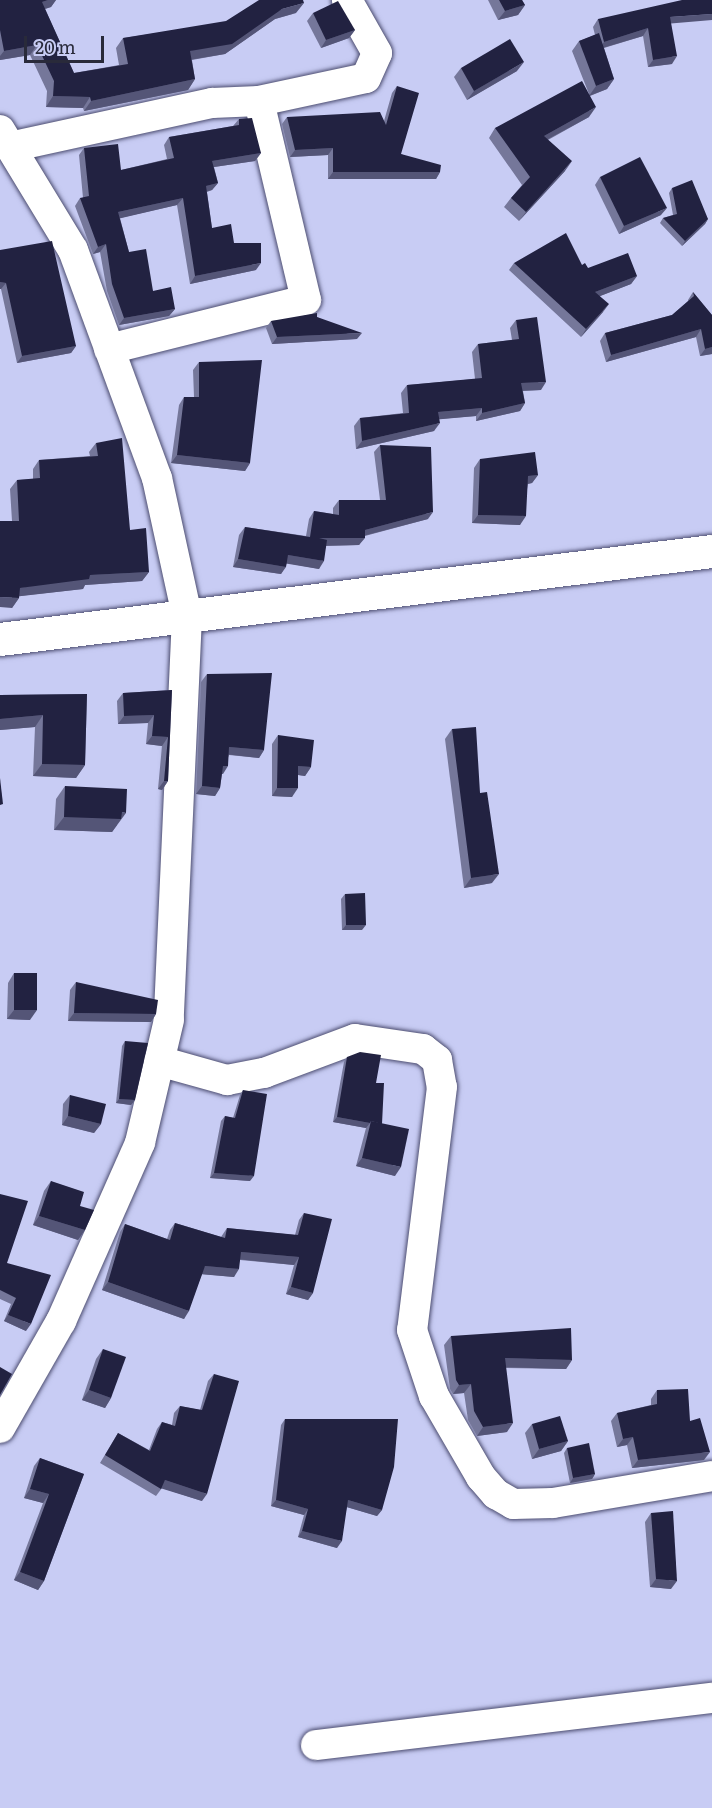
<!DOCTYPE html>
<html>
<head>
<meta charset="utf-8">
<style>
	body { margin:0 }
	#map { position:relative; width:712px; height:1808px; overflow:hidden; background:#c8ccf4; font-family:Literata,serif }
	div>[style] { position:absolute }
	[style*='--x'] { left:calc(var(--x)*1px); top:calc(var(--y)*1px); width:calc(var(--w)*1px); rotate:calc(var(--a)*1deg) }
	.roads { filter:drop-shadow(0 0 2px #4c4d70) drop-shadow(0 0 2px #4c4d70) }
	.street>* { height:30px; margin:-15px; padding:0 15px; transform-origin:15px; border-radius:15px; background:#fff }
	.primary>* { height:33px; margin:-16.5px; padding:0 16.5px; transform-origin:16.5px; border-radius:16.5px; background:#fff }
	.wall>* { inset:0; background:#75779a }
	.shaded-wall>* { inset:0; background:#545577 }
	.building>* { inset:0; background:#222241 }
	span { translate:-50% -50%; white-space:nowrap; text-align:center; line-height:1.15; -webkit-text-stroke:6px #c8ccf4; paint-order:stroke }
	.scale { position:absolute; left:24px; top:36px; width:80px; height:27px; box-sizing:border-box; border:3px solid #292a3a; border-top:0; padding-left:8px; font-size:18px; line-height:21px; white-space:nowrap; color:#292a3a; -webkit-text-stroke:4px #c8ccf4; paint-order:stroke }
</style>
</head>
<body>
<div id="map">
	<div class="roads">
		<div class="street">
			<div style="--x:0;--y:130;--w:140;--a:58.7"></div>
			<div style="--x:73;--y:250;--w:243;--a:69.8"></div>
			<div style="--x:157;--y:478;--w:141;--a:77.7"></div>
			<div style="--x:187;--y:616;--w:404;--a:92.6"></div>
			<div style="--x:169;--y:1020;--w:126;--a:103.3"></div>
			<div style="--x:140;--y:1143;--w:195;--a:113.9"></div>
			<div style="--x:61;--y:1321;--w:123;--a:119.7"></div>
			<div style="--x:10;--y:147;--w:207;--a:-12.3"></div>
			<div style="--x:212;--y:103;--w:47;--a:-2.4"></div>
			<div style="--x:259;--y:101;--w:109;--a:-12.1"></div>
			<div style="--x:366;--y:78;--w:27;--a:-66"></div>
			<div style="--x:377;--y:53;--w:61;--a:-119.5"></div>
			<div style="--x:109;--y:349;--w:203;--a:-14"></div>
			<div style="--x:306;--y:300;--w:204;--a:-103.3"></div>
			<div style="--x:159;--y:1061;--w:71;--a:15.6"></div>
			<div style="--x:227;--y:1080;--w:38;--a:-11"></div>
			<div style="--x:264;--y:1073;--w:97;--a:-20.5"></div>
			<div style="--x:355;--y:1039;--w:69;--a:8.4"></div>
			<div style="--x:423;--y:1049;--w:18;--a:38"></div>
			<div style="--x:437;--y:1060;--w:27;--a:80"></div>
			<div style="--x:442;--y:1087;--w:245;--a:97"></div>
			<div style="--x:412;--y:1330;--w:70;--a:71.6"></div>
			<div style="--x:434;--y:1396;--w:94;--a:59.9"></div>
			<div style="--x:481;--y:1477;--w:23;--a:49"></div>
			<div style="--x:496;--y:1494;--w:20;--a:30"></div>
			<div style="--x:513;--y:1504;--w:40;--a:-1.4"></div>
			<div style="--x:553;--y:1503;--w:161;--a:-9.6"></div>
			<div style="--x:316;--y:1745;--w:399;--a:-6.8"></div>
		</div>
		<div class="primary">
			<div style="--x:0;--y:639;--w:717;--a:-7.05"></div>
		</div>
	</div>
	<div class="wall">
		<div style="clip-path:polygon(0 0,56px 0,51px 7px,45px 9px,74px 73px,119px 65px,116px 48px,123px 38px,296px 13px,275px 19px,225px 54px,192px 60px,195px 79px,188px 90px,84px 111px,83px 108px,46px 107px,47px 91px,30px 55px,0 60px)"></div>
		<div style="clip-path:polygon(488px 0,522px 0,525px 5px,518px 15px,498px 20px)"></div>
		<div style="clip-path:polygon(313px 13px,355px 30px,349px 38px,321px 48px,307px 21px)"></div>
		<div style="clip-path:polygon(598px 19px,671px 24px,672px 64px,648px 67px,643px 36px,604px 48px,614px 79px,607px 89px,590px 96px,589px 117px,548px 140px,565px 171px,519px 221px,504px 207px,511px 198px,522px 185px,489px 138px,495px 128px,589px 94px,572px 51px,579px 41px,595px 35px,593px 27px)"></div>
		<div style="clip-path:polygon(461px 68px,517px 71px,467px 100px,454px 77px)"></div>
		<div style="clip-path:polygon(397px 86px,401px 154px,440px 172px,436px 179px,328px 179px,328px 155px,290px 157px,282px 124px,287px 117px,384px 121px,392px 93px)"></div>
		<div style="clip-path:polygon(239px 119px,261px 153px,255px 161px,214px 167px,218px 183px,212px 190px,207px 192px,212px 228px,234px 243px,256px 270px,190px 284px,177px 205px,120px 218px,129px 252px,153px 291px,175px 309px,169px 316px,119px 325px,107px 291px,100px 252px,93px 254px,75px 206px,80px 198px,83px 198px,79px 155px,84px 148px,121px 170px,167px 159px,164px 145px,169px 137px,233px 126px)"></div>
		<div style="clip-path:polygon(600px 177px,661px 215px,619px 234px,595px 185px)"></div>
		<div style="clip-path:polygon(672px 188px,708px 219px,705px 224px,682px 246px,660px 223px,663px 218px,673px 215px,669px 193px)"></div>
		<div style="clip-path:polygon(0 250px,76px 346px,71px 353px,17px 363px,1px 289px,0 289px)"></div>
		<div style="clip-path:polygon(514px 263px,582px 265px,588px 268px,637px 276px,631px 284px,600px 296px,603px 312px,581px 337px,509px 270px)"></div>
		<div style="clip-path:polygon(693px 292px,712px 315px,712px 354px,700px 356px,696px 337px,606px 362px,600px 341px,605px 333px,672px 315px,688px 301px,688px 300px)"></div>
		<div style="clip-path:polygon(317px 317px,357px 339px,272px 344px,266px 328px,271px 321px)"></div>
		<div style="clip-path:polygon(516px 320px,541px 390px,523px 391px,525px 403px,520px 411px,476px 421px,476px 416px,439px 419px,434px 431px,356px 449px,354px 426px,360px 418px,403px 413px,401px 393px,407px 385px,475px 379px,472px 352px,478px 344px,512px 340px,510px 328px)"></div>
		<div style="clip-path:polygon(199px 362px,250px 463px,245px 471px,171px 463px,179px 405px,184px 397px,194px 397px,193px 370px)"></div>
		<div style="clip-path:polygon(96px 443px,130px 530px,149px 572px,142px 581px,85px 585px,83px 589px,19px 596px,19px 598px,12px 608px,12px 521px,10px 489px,17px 480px,33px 479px,33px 469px,39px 460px,90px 456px,89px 452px)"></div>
		<div style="clip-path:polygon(380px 445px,428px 519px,365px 536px,359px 545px,326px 546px,319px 569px,287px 563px,281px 574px,233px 567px,239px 535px,245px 527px,306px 536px,309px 519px,314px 511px,333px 514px,333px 508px,339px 500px,380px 500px,374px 452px)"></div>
		<div style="clip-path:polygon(480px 459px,538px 475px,532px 483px,528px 484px,520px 525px,472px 523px,474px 468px)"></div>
		<div style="clip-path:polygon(207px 674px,264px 750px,259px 758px,229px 755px,222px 774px,220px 788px,215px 796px,196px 794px,201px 682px)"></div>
		<div style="clip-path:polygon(172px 690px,168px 781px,162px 790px,158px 789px,162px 746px,146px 744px,148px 723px,118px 724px,117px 701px,123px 693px)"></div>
		<div style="clip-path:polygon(87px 694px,85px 765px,76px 778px,33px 776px,35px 727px,0 730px,0 695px)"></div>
		<div style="clip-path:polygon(452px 729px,480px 793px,492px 883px,464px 888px,445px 739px)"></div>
		<div style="clip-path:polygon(278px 735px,311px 767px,305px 776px,298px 775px,292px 797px,272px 796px,272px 744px)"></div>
		<div style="clip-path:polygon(65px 786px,117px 825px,112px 832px,54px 830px,56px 799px)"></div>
		<div style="clip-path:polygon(345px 894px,362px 930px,342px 930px,341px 899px)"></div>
		<div style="clip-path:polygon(14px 973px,30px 1020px,7px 1019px,8px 983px)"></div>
		<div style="clip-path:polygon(76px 982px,156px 1014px,151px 1022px,68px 1021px,70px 990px)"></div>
		<div style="clip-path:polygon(125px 1041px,135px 1100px,131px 1105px,116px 1103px,122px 1046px)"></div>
		<div style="clip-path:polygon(347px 1057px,376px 1083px,382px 1124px,395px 1176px,356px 1166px,366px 1128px,333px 1122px,344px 1062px)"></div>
		<div style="clip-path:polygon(243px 1090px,250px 1181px,210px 1178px,221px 1121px,225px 1116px,233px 1118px,240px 1095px)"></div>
		<div style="clip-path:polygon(70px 1095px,101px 1124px,94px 1133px,62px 1125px,63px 1104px)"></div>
		<div style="clip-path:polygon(51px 1181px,80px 1206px,85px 1230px,78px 1240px,33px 1225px,44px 1191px)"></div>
		<div style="clip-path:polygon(0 1194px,7px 1263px,26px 1331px,4px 1321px,11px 1304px,0 1299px)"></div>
		<div style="clip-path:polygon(304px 1213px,313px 1293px,308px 1300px,286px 1294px,294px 1265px,240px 1260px,234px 1277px,202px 1274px,184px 1319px,102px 1290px,120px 1232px,125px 1224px,167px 1239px,170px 1230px,175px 1223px,221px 1237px,227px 1228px,295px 1235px,299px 1220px)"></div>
		<div style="clip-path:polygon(451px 1336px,572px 1360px,566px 1369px,506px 1368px,507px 1432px,477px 1436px,468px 1420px,464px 1393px,453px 1394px,450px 1389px,444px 1345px)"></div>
		<div style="clip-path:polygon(103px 1349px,111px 1398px,105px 1408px,82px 1400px,96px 1359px)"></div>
		<div style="clip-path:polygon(214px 1374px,202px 1501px,162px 1488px,156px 1496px,100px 1463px,118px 1433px,149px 1450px,157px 1429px,162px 1422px,172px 1425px,174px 1413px,180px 1406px,200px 1410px,208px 1381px)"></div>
		<div style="clip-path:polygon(657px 1390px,690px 1421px,704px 1460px,632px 1468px,627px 1445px,617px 1447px,611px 1421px,617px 1413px,651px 1405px,651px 1399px)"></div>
		<div style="clip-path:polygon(285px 1419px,382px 1510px,377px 1516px,347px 1507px,337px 1548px,298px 1537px,304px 1515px,271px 1506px,281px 1425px)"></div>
		<div style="clip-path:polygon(532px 1424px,568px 1441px,561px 1451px,532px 1459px,525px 1433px)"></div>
		<div style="clip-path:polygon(567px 1448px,595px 1474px,592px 1479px,570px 1483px,564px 1453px)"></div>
		<div style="clip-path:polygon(40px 1458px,84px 1474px,44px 1581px,38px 1590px,14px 1580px,43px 1503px,24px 1498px,34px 1466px)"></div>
		<div style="clip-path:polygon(651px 1513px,671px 1589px,650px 1587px,645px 1522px)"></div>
	</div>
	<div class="shaded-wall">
		<div style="clip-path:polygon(48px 0,56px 0,51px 7px,35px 12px,42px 2px)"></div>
		<div style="clip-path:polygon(304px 3px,296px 13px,275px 19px,225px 54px,183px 61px,190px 51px,282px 9px)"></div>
		<div style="clip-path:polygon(525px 5px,518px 15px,498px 20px,505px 11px)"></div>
		<div style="clip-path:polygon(712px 14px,712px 20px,665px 24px,670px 17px)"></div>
		<div style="clip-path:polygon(648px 28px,643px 36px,599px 49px,604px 42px)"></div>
		<div style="clip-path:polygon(355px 30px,349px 38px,321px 48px,326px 40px)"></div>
		<div style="clip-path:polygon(37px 45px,30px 55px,0 60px,0 56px,4px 51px)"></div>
		<div style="clip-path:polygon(677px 56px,672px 64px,648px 67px,653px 60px)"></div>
		<div style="clip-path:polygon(524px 62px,517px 71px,467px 100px,474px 91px)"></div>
		<div style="clip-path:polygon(195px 79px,188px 90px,84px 111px,91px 101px)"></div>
		<div style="clip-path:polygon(614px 79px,607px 89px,589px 96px,596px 86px)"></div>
		<div style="clip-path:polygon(53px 96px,90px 97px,83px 108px,46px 107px)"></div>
		<div style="clip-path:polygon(596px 107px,589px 117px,537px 145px,544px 136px)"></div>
		<div style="clip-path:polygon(333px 148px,328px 155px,290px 157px,295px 150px)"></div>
		<div style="clip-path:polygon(261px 153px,255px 161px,207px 168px,212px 161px)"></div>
		<div style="clip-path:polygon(572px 161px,565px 171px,519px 221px,526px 212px)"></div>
		<div style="clip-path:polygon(333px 172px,440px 172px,436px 179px,328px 179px)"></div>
		<div style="clip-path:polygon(218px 183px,212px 190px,201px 193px,206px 186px)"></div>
		<div style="clip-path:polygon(183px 198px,177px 205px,113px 220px,118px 212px)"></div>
		<div style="clip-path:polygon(667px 208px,661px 215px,619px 234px,624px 226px)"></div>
		<div style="clip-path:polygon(708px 219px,705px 224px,682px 246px,685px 241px)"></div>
		<div style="clip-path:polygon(106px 244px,100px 252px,93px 254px,98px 247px)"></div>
		<div style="clip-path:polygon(261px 263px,256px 270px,190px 284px,195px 276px)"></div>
		<div style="clip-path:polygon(637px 276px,631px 284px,590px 300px,595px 292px)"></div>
		<div style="clip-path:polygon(0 282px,6px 283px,1px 289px,0 289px)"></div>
		<div style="clip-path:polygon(609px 304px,603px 312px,581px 337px,586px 329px)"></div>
		<div style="clip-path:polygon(175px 309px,169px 316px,119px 325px,124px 318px)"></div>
		<div style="clip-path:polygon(701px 329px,696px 337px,606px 362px,611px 355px)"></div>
		<div style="clip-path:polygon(362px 333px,357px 339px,272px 344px,277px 337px)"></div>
		<div style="clip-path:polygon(76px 346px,71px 353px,17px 363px,22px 356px)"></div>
		<div style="clip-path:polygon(712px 347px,712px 354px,700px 356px,705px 349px)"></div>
		<div style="clip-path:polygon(546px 382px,541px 390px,516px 391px,521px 383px)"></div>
		<div style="clip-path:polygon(525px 403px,520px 411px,476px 421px,482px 413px)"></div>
		<div style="clip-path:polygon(482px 408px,476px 416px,432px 420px,438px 412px)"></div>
		<div style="clip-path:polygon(440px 423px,434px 431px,356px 449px,362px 441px)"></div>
		<div style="clip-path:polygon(177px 455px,250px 463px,245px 471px,171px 463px)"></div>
		<div style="clip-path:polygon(538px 475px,532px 483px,522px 485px,528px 476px)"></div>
		<div style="clip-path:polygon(433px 512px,428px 519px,359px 537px,365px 530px)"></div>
		<div style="clip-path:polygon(478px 515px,526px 516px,520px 525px,472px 523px)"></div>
		<div style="clip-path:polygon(319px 538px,365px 538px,359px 545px,314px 546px)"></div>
		<div style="clip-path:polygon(288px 555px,324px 561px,319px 569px,283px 563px)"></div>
		<div style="clip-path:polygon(238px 559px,286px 567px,281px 574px,233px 567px)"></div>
		<div style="clip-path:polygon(149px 572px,142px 581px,85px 585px,83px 589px,13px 597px,20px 588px,90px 575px)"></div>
		<div style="clip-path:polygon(0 597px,19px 598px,12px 608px,0 607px)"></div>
		<div style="clip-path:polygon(43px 715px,35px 727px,0 730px,0 719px)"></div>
		<div style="clip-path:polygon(154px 715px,148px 723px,118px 724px,124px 716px)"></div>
		<div style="clip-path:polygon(152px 736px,168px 737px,162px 746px,146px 744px)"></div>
		<div style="clip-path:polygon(229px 747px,264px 750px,259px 758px,224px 754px)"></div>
		<div style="clip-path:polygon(42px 764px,85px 765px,76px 778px,33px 776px)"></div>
		<div style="clip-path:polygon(223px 766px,228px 766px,223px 774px,218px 774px)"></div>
		<div style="clip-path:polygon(298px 766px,311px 767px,305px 776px,292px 774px)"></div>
		<div style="clip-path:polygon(164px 781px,168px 781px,162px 790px,158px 789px)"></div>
		<div style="clip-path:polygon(202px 786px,220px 788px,215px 796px,196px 794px)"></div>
		<div style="clip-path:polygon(277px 788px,298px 788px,292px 797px,272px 796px)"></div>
		<div style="clip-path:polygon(122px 812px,126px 813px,112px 832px,54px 830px,64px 817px)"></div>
		<div style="clip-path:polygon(499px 874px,492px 883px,464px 888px,471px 878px)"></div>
		<div style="clip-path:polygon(346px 925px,366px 925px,362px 930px,342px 930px)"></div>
		<div style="clip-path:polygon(14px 1010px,37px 1010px,30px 1020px,7px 1019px)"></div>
		<div style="clip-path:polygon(74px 1013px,156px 1014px,151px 1022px,68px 1021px)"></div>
		<div style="clip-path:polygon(119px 1099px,135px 1100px,131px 1105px,116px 1103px)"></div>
		<div style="clip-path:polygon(68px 1116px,101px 1124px,94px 1133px,62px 1125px)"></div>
		<div style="clip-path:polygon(337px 1117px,370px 1123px,366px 1128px,333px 1122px)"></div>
		<div style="clip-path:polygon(362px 1158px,401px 1167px,395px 1176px,356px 1166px)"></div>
		<div style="clip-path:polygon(214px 1173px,254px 1176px,250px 1181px,210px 1178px)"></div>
		<div style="clip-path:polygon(39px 1216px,85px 1230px,78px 1240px,33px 1225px)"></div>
		<div style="clip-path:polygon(241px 1252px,299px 1257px,294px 1265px,236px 1259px)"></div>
		<div style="clip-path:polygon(205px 1266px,239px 1269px,234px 1277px,199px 1274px)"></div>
		<div style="clip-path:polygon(108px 1282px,189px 1311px,184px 1319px,102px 1290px)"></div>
		<div style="clip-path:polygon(291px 1287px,313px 1293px,308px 1300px,286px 1294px)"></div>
		<div style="clip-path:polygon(8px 1315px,31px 1324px,26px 1331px,4px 1321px)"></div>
		<div style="clip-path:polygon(505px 1358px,572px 1360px,566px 1369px,498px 1367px)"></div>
		<div style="clip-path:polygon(471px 1384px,464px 1393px,453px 1394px,459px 1385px)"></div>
		<div style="clip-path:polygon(89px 1390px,111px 1398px,105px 1408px,82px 1400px)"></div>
		<div style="clip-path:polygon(513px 1423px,507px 1432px,477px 1436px,483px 1427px)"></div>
		<div style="clip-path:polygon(633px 1437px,627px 1445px,617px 1447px,623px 1439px)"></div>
		<div style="clip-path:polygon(568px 1441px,561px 1451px,532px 1459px,539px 1449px)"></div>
		<div style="clip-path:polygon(710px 1452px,704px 1460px,632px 1468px,638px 1460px)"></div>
		<div style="clip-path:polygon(595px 1474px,592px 1479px,570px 1483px,573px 1478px)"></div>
		<div style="clip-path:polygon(165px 1480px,207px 1494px,202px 1501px,160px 1488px)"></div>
		<div style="clip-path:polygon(30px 1489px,49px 1494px,43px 1503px,24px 1498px)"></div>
		<div style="clip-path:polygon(276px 1500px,308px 1509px,304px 1515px,271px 1506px)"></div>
		<div style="clip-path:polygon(348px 1500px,382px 1510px,377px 1516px,343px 1506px)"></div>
		<div style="clip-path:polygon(302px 1531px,342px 1541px,337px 1548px,298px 1537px)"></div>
		<div style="clip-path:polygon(20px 1572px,44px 1581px,38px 1590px,14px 1580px)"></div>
		<div style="clip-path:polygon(656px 1579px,677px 1581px,671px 1589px,650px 1587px)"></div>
	</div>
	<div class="building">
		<div style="clip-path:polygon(0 0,48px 0,42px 2px,74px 73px,128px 64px,123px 38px,226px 21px,259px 0,303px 0,304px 3px,282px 9px,232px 44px,190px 51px,195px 79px,91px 101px,90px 97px,53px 96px,54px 81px,37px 45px,4px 51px,0 30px)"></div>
		<div style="clip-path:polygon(499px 0,522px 0,525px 5px,505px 11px)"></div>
		<div style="clip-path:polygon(682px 0,712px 0,712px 14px,670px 17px,677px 56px,653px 60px,648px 28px,604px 42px,598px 19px)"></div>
		<div style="clip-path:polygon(338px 1px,355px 30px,326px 40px,313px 13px)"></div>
		<div style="clip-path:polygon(599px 33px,614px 79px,596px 86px,579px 41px)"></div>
		<div style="clip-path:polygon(510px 39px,524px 62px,474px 91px,461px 68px)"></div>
		<div style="clip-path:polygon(582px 81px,596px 107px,544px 136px,572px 161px,526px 212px,511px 198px,530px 177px,495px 128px)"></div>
		<div style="clip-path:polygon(397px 86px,419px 93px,401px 154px,441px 165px,440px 172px,333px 172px,333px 148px,295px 150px,287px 117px,380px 112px,386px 125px)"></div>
		<div style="clip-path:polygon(252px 118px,261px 153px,212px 161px,218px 183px,206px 186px,212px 228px,231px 224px,234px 243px,261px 243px,261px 263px,195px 276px,183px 198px,118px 212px,129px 252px,146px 249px,153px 291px,171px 287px,175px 309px,124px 318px,112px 284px,106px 244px,98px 247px,80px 198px,89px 196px,84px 148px,118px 144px,121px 170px,174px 158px,169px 137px,239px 125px,239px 119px)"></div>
		<div style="clip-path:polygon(640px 157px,667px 208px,624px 226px,600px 177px)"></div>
		<div style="clip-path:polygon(692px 180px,708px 219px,685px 241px,663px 218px,677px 214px,672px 188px)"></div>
		<div style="clip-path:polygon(566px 233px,582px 265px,585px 263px,588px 268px,628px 253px,637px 276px,595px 292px,609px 304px,586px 329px,514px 263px)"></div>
		<div style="clip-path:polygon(52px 241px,76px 346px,22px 356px,6px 283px,0 282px,0 250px)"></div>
		<div style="clip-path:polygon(693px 292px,712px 315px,712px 347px,705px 349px,701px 329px,611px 355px,605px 333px,672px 315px,694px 296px)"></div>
		<div style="clip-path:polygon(317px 313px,317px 317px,362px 333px,277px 337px,271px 321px)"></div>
		<div style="clip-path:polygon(537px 317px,546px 382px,521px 383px,525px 403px,482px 413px,482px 408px,438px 412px,440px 423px,362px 441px,360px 418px,409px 413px,407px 385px,482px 378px,478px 344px,519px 339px,516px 320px)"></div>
		<div style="clip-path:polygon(262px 360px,250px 463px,177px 455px,184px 397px,199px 397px,199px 362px)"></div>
		<div style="clip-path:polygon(122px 438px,130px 530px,146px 528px,149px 572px,90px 575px,89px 579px,20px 588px,19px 598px,0 597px,0 521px,19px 521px,17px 480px,40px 478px,39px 460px,98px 456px,96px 443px)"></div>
		<div style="clip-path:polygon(380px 445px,431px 447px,433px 512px,365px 530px,365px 538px,319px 538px,327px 540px,324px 561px,288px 555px,286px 567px,238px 559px,245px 527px,310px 537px,314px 511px,339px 515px,339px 500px,386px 500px)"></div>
		<div style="clip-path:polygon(535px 452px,538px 475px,528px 476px,526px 516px,478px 515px,480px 459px)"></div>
		<div style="clip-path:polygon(272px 673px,264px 750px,229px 747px,228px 766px,223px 766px,220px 788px,202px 786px,207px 674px)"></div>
		<div style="clip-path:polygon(172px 690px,168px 781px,164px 781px,168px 737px,152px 736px,154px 715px,124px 716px,123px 693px)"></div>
		<div style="clip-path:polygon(87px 694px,85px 765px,42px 764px,43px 715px,0 719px,0 695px)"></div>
		<div style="clip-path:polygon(476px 727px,480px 793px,487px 792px,499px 874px,471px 878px,452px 729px)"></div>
		<div style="clip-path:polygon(278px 735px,314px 740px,311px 767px,298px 766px,298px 788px,277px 788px)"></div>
		<div style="clip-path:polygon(0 778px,3px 804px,0 805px)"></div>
		<div style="clip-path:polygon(65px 786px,127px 789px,126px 813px,122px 812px,121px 819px,64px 817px)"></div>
		<div style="clip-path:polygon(365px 893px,366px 925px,346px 925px,345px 894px)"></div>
		<div style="clip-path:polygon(14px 973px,37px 973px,37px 1010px,14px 1010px)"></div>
		<div style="clip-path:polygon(76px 982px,158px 1000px,156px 1014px,74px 1013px)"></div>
		<div style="clip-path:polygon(125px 1041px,148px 1043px,135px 1100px,119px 1099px)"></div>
		<div style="clip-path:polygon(360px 1052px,381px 1055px,376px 1083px,384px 1083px,382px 1124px,371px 1121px,370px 1123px,337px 1117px,347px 1057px)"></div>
		<div style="clip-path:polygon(243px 1090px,267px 1094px,254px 1176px,214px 1173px,225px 1116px,235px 1118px)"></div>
		<div style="clip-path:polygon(70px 1095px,106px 1104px,101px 1124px,68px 1116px)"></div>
		<div style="clip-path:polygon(371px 1121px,409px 1129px,401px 1167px,362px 1158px)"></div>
		<div style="clip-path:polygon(51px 1181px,84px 1192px,80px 1206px,94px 1210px,85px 1230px,39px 1216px)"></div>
		<div style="clip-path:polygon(0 1194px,28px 1201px,7px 1263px,51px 1275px,31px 1324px,8px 1315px,16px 1298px,0 1290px)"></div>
		<div style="clip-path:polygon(304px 1213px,332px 1219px,313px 1293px,291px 1287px,299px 1257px,241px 1252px,239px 1269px,205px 1266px,189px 1311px,108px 1282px,125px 1224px,170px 1240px,175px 1223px,225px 1238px,227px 1228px,298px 1235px)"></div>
		<div style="clip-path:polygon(571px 1328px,572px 1360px,505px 1358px,513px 1423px,483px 1427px,474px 1411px,471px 1384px,459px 1385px,456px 1380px,451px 1336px)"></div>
		<div style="clip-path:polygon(103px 1349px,126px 1357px,111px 1398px,89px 1390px)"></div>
		<div style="clip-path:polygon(0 1367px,12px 1374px,0 1395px)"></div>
		<div style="clip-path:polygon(214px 1374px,239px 1381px,207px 1494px,165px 1480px,161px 1489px,105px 1455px,118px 1433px,150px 1451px,162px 1422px,175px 1426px,180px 1406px,202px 1410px)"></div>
		<div style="clip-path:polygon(688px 1389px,690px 1421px,700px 1418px,710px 1452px,638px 1460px,633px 1437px,623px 1439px,617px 1413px,657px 1404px,657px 1390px)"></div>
		<div style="clip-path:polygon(560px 1416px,568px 1441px,539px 1449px,532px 1424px)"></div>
		<div style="clip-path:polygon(285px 1419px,398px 1419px,394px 1467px,382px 1510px,348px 1500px,342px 1541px,302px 1531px,308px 1509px,276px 1500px)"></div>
		<div style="clip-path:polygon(589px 1443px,595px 1474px,573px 1478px,567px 1448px)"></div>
		<div style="clip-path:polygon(40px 1458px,84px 1474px,44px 1581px,20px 1572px,49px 1494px,30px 1489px)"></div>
		<div style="clip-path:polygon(673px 1511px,677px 1581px,656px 1579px,651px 1513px)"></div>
	</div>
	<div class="scale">20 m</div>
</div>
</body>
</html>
